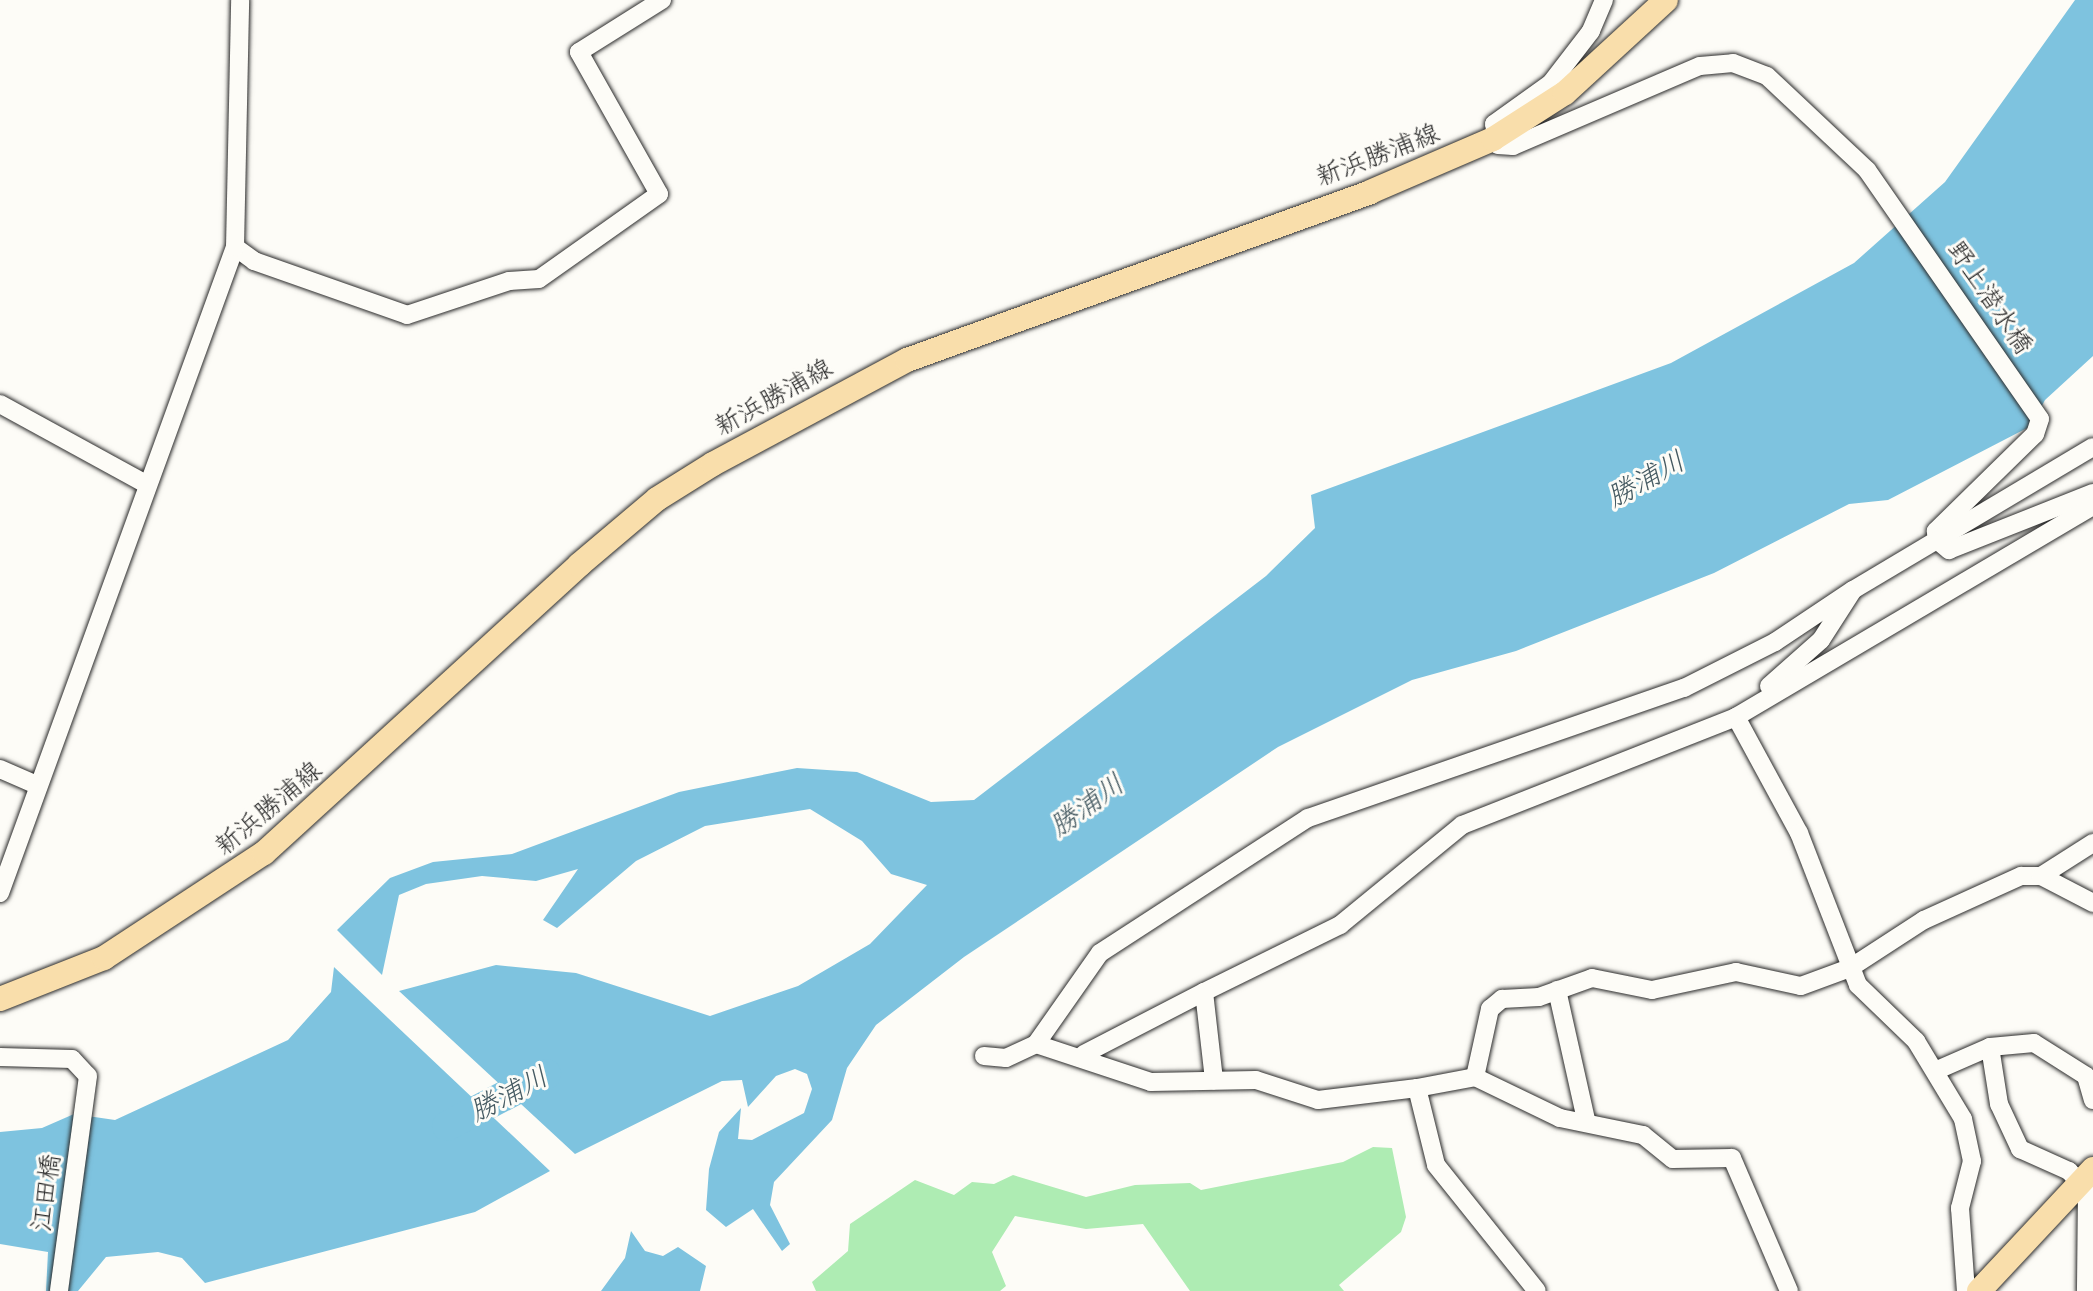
<!DOCTYPE html>
<html>
<head>
<meta charset="utf-8">
<style>
	body { margin:0 }
	#map { position:relative; width:2093px; height:1291px; overflow:hidden; background:#fdfcf7; font-family:"Comic Neue","Klee One",sans-serif }
	div>[style] { position:absolute }
	[style*='--x'] { left:calc(var(--x)*1px); top:calc(var(--y)*1px); width:calc(var(--w)*1px); rotate:calc(var(--a)*1deg) }
	.green>* { inset:0; background:#aeecb3 }
	.water>* { inset:0; background:#7ec3df }
	.river>* { height:30px; margin:-15px; padding:0 15px; transform-origin:15px; border-radius:15px; background:#7ec3df }
	.roads { filter:drop-shadow(0 0 2px #2b2b2b) drop-shadow(0 0 2px #2b2b2b) }
	.minor>* { height:18px; margin:-9px; padding:0 9px; transform-origin:9px; border-radius:9px; background:#fdfcf7 }
	.major>* { height:24px; margin:-12px; padding:0 12px; transform-origin:12px; border-radius:12px; background:#f9deab }
	span { translate:-50% -50%; white-space:nowrap; text-align:center; line-height:1.15; -webkit-text-stroke:6px #fdfcf7; paint-order:stroke }
	.street-label { font-size:26px; color:#2b2b2b }
	.water-label { font-size:28px; color:#445961; font-style:italic }
</style>
</head>
<body>
<div id="map">
	<div class="green">
		<div style="clip-path:polygon(1373px 1147px,1392px 1148px,1406px 1217px,1401px 1232px,1339px 1285px,1344px 1291px,1190px 1291px,1143px 1224px,1086px 1229px,1015px 1216px,992px 1252px,1006px 1286px,1000px 1291px,816px 1291px,812px 1282px,848px 1251px,850px 1224px,915px 1180px,954px 1195px,972px 1182px,994px 1184px,1013px 1175px,1086px 1197px,1135px 1185px,1190px 1183px,1201px 1190px,1343px 1162px)"></div>
	</div>
	<div class="water">
		<div style="clip-path:polygon(2075px 0,2093px 0,2093px 356px,2045px 400px,2031px 426px,1888px 500px,1849px 504px,1714px 573px,1516px 651px,1412px 680px,1278px 747px,964px 957px,876px 1025px,847px 1068px,832px 1120px,774px 1182px,770px 1205px,790px 1244px,782px 1251px,753px 1209px,726px 1227px,706px 1210px,709px 1169px,719px 1132px,741px 1108px,738px 1139px,752px 1140px,804px 1113px,812px 1089px,807px 1074px,795px 1069px,776px 1076px,748px 1107px,742px 1080px,722px 1081px,575px 1154px,399px 991px,496px 965px,576px 973px,710px 1016px,798px 986px,870px 944px,927px 885px,891px 874px,862px 841px,810px 809px,705px 826px,636px 861px,557px 928px,543px 920px,578px 869px,536px 881px,482px 876px,426px 884px,399px 895px,382px 975px,337px 930px,390px 878px,433px 862px,512px 854px,679px 792px,797px 768px,857px 772px,931px 802px,974px 800px,1266px 576px,1315px 528px,1311px 495px,1671px 363px,1854px 263px,1945px 182px)"></div>
		<div style="clip-path:polygon(334px 967px,550px 1171px,475px 1212px,205px 1283px,182px 1258px,158px 1252px,106px 1257px,78px 1291px,46px 1291px,48px 1252px,0 1244px,0 1132px,42px 1128px,74px 1114px,115px 1120px,288px 1040px,331px 992px)"></div>
		<div style="clip-path:polygon(631px 1231px,645px 1251px,663px 1256px,678px 1247px,706px 1266px,700px 1291px,601px 1291px,625px 1258px)"></div>
	</div>
	<div class="river">
		<div style="--x:447;--y:1126;--w:112;--a:-27.7"></div>
	</div>
	<div class="roads">
		<div class="minor">
			<div style="--x:1604;--y:0;--w:34;--a:113"></div>
			<div style="--x:1591;--y:31;--w:66;--a:127.6"></div>
			<div style="--x:1551;--y:83;--w:70;--a:144.3"></div>
			<div style="--x:1494;--y:124;--w:21;--a:79"></div>
			<div style="--x:1498;--y:145;--w:15;--a:4"></div>
			<div style="--x:1513;--y:146;--w:203;--a:-23.2"></div>
			<div style="--x:1700;--y:66;--w:33;--a:-5"></div>
			<div style="--x:1733;--y:63;--w:36;--a:21"></div>
			<div style="--x:1767;--y:76;--w:137;--a:43.2"></div>
			<div style="--x:1867;--y:170;--w:303;--a:55.2"></div>
			<div style="--x:2040;--y:419;--w:16;--a:108"></div>
			<div style="--x:2035;--y:434;--w:139;--a:135.6"></div>
			<div style="--x:1936;--y:531;--w:9;--a:84"></div>
			<div style="--x:1937;--y:540;--w:16;--a:40"></div>
			<div style="--x:1949;--y:550;--w:155;--a:-21.6"></div>
			<div style="--x:235;--y:247;--w:24;--a:36"></div>
			<div style="--x:254;--y:261;--w:162;--a:19.4"></div>
			<div style="--x:407;--y:315;--w:108;--a:-18.4"></div>
			<div style="--x:509;--y:281;--w:30;--a:-4"></div>
			<div style="--x:539;--y:279;--w:147;--a:-35.3"></div>
			<div style="--x:659;--y:194;--w:163;--a:-119.4"></div>
			<div style="--x:579;--y:52;--w:98;--a:-32.1"></div>
			<div style="--x:0;--y:404;--w:166;--a:28.7"></div>
			<div style="--x:1769;--y:686;--w:69;--a:-41.5"></div>
			<div style="--x:1821;--y:640;--w:59;--a:-57.4"></div>
			<div style="--x:1853;--y:590;--w:279;--a:-30.8"></div>
			<div style="--x:1736;--y:717;--w:132;--a:61.5"></div>
			<div style="--x:1799;--y:833;--w:163;--a:68.8"></div>
			<div style="--x:1858;--y:985;--w:81;--a:44"></div>
			<div style="--x:1916;--y:1041;--w:91;--a:58.9"></div>
			<div style="--x:1963;--y:1119;--w:43;--a:77.9"></div>
			<div style="--x:1972;--y:1161;--w:49;--a:104.3"></div>
			<div style="--x:1960;--y:1208;--w:83;--a:85.9"></div>
			<div style="--x:0;--y:769;--w:40;--a:23.4"></div>
			<div style="--x:2041;--y:876;--w:59;--a:27.4"></div>
			<div style="--x:0;--y:893;--w:687;--a:-70.01"></div>
			<div style="--x:235;--y:247;--w:247;--a:-88.8"></div>
			<div style="--x:1557;--y:990;--w:133;--a:77.4"></div>
			<div style="--x:1204;--y:992;--w:152;--a:-26.2"></div>
			<div style="--x:1340;--y:925;--w:158;--a:-39.3"></div>
			<div style="--x:1462;--y:825;--w:295;--a:-21.5"></div>
			<div style="--x:1736;--y:717;--w:415;--a:-30.6"></div>
			<div style="--x:1036;--y:1044;--w:121;--a:18.3"></div>
			<div style="--x:1151;--y:1082;--w:105;--a:-1.1"></div>
			<div style="--x:1256;--y:1080;--w:65;--a:17.9"></div>
			<div style="--x:1318;--y:1100;--w:100;--a:-6.9"></div>
			<div style="--x:1417;--y:1088;--w:79;--a:76.1"></div>
			<div style="--x:1436;--y:1165;--w:161;--a:51.3"></div>
			<div style="--x:1990;--y:1047;--w:44;--a:-5.2"></div>
			<div style="--x:2034;--y:1043;--w:62;--a:32.4"></div>
			<div style="--x:2086;--y:1076;--w:25;--a:74"></div>
			<div style="--x:1084;--y:1054;--w:135;--a:-27.3"></div>
			<div style="--x:1204;--y:992;--w:89;--a:83.5"></div>
			<div style="--x:984;--y:1056;--w:22;--a:5"></div>
			<div style="--x:1006;--y:1058;--w:33;--a:-25"></div>
			<div style="--x:1036;--y:1044;--w:111;--a:-54.9"></div>
			<div style="--x:1100;--y:953;--w:248;--a:-33"></div>
			<div style="--x:1308;--y:818;--w:398;--a:-19.1"></div>
			<div style="--x:1684;--y:688;--w:102;--a:-26.8"></div>
			<div style="--x:1775;--y:642;--w:94;--a:-33.7"></div>
			<div style="--x:0;--y:1057;--w:72;--a:1.6"></div>
			<div style="--x:72;--y:1059;--w:23;--a:47"></div>
			<div style="--x:88;--y:1076;--w:217;--a:97.7"></div>
			<div style="--x:1935;--y:1071;--w:60;--a:-23.6"></div>
			<div style="--x:1990;--y:1047;--w:58;--a:81"></div>
			<div style="--x:1999;--y:1104;--w:50;--a:65"></div>
			<div style="--x:2020;--y:1149;--w:54;--a:24.2"></div>
			<div style="--x:2069;--y:1171;--w:27;--a:48"></div>
			<div style="--x:2087;--y:1191;--w:100;--a:90.6"></div>
			<div style="--x:1475;--y:1077;--w:70;--a:-77.6"></div>
			<div style="--x:1490;--y:1009;--w:16;--a:-40"></div>
			<div style="--x:1502;--y:999;--w:37;--a:-3"></div>
			<div style="--x:1539;--y:997;--w:56;--a:-19.7"></div>
			<div style="--x:1592;--y:978;--w:61;--a:11.3"></div>
			<div style="--x:1652;--y:990;--w:86;--a:-12.1"></div>
			<div style="--x:1736;--y:972;--w:66;--a:12.2"></div>
			<div style="--x:1801;--y:986;--w:52;--a:-20.2"></div>
			<div style="--x:1850;--y:968;--w:88;--a:-33"></div>
			<div style="--x:1924;--y:920;--w:107;--a:-24.4"></div>
			<div style="--x:2021;--y:876;--w:20;--a:0"></div>
			<div style="--x:2041;--y:876;--w:62;--a:-32.4"></div>
			<div style="--x:1417;--y:1088;--w:59;--a:-10.7"></div>
			<div style="--x:1475;--y:1077;--w:94;--a:25.8"></div>
			<div style="--x:1560;--y:1118;--w:85;--a:11.6"></div>
			<div style="--x:1643;--y:1135;--w:38;--a:39"></div>
			<div style="--x:1673;--y:1159;--w:59;--a:-1"></div>
			<div style="--x:1732;--y:1158;--w:145;--a:66.8"></div>
		</div>
		<div class="major">
			<div style="--x:0;--y:999;--w:112;--a:-21.5"></div>
			<div style="--x:104;--y:958;--w:191;--a:-33.3"></div>
			<div style="--x:264;--y:853;--w:427;--a:-42.4"></div>
			<div style="--x:579;--y:565;--w:102;--a:-40.2"></div>
			<div style="--x:657;--y:499;--w:66;--a:-32"></div>
			<div style="--x:713;--y:464;--w:220;--a:-28.2"></div>
			<div style="--x:907;--y:360;--w:493;--a:-19.9"></div>
			<div style="--x:1370;--y:192;--w:134;--a:-23.3"></div>
			<div style="--x:1493;--y:139;--w:85;--a:-32.6"></div>
			<div style="--x:1565;--y:93;--w:137;--a:-42.6"></div>
			<div style="--x:1979;--y:1291;--w:167;--a:-46.9"></div>
		</div>
	</div>
	<div class="street-label">
		<span style="left:1378px;top:156px;rotate:-21deg">新浜勝浦線</span>
		<span style="left:1989px;top:298px;rotate:56deg">野上潜水橋</span>
		<span style="left:774px;top:398px;rotate:-29deg">新浜勝浦線</span>
		<span style="left:269px;top:809px;rotate:-40deg">新浜勝浦線</span>
		<span style="left:47px;top:1193px;rotate:-82deg">江田橋</span>
	</div>
	<div class="water-label">
		<span style="left:1646px;top:479px;rotate:-29deg">勝浦川</span>
		<span style="left:1087px;top:805px;rotate:-36deg">勝浦川</span>
		<span style="left:509px;top:1094px;rotate:-28deg">勝浦川</span>
	</div>
</div>
</body>
</html>
